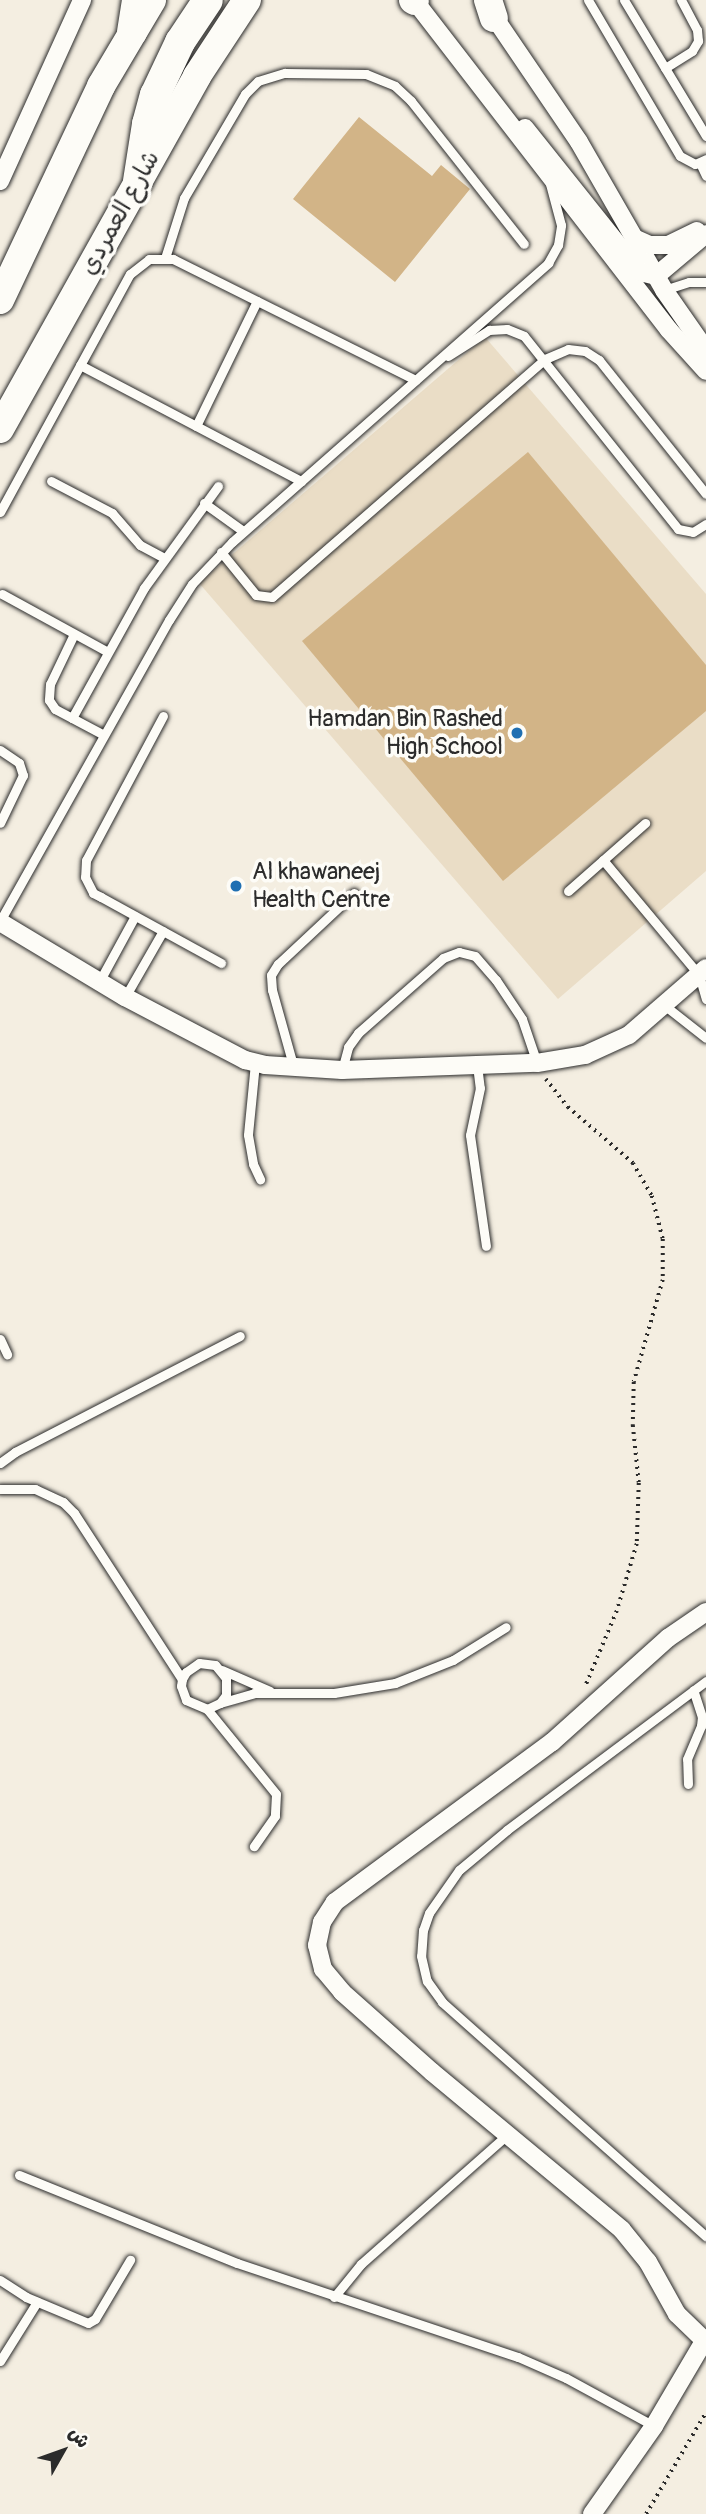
<!DOCTYPE html>
<html>
<head>
<meta charset="utf-8">
<style>
	body { margin:0 }
	#map { position:relative; width:706px; height:2514px; overflow:hidden; background:#f4eee1; font-family:Pangolin,"Playpen Sans Arabic",sans-serif }
	div>[style] { position:absolute }
	[style*='--x'] { left:calc(var(--x)*1px); top:calc(var(--y)*1px); width:calc(var(--w)*1px); rotate:calc(var(--a)*1deg) }
	.built>* { inset:0; background:#eaddc6 }
	.building>* { inset:0; background:#d2b487 }
	.path>* { height:3.5px; margin-top:-1.75px; transform-origin:0; background:repeating-linear-gradient(90deg,#2b2b2b 0 2px,transparent 0 7px) }
	.roads { filter:drop-shadow(0 0 2px #2b2b2b) drop-shadow(0 0 2px #2b2b2b) }
	.service>* { height:9px; margin:-4.5px; padding:0 4.5px; transform-origin:4.5px; border-radius:4.5px; background:#fdfcf7 }
	.minor>* { height:18px; margin:-9px; padding:0 9px; transform-origin:9px; border-radius:9px; background:#fdfcf7 }
	.primary>* { height:28px; margin:-14px; padding:0 14px; transform-origin:14px; border-radius:14px; background:#fdfcf7 }
	.trunk>* { height:30px; margin:-15px; padding:0 15px; transform-origin:15px; border-radius:15px; background:#fdfcf7 }
	.dots>* { width:19px; height:19px; translate:-50% -50%; box-sizing:border-box; border:4px solid #fdfcf7; border-radius:50% }
	span { translate:-50% -50%; white-space:nowrap; text-align:center; line-height:1.15; -webkit-text-stroke:7px #fdfcf7; paint-order:stroke }
	.street-label { font-size:24px; color:#2b2b2b }
	.poi-label { font-size:24px; color:#2b2b2b }
	.right { translate:-100% -50%; text-align:right }
	.left { translate:0 -50%; text-align:left }
	.north { position:absolute; left:28px; top:2416px; width:70px; height:70px; -webkit-text-stroke:5px #fdfcf7; paint-order:stroke; rotate:50deg; font-size:19px; font-weight:700; line-height:28px; text-align:center; color:#2b2b2b }
	.north::after { content:''; display:block; margin:auto; width:24px; height:32px; background:#2b2b2b; clip-path:polygon(50% 0,100% 100%,50% 72%,0 100%) }
</style>
</head>
<body>
<div id="map">
	<div class="built">
		<div style="clip-path:polygon(485px 337px,706px 594px,706px 871px,558px 999px,199px 583px)"></div>
	</div>
	<div class="building">
		<div style="clip-path:polygon(359px 117px,432px 176px,441px 165px,470px 189px,395px 282px,293px 199px)"></div>
		<div style="clip-path:polygon(528px 452px,706px 665px,706px 711px,503px 881px,302px 641px)"></div>
	</div>
	<div class="path">
		<div style="--x:546;--y:1079;--w:36;--a:52"></div>
		<div style="--x:568;--y:1107;--w:86;--a:40.7"></div>
		<div style="--x:633;--y:1163;--w:38;--a:60"></div>
		<div style="--x:652;--y:1196;--w:44;--a:75.7"></div>
		<div style="--x:663;--y:1239;--w:41;--a:90"></div>
		<div style="--x:663;--y:1280;--w:106;--a:105.9"></div>
		<div style="--x:634;--y:1382;--w:43;--a:91.3"></div>
		<div style="--x:633;--y:1425;--w:58;--a:84.1"></div>
		<div style="--x:639;--y:1483;--w:61;--a:91.9"></div>
		<div style="--x:637;--y:1544;--w:70;--a:106.6"></div>
		<div style="--x:617;--y:1611;--w:80;--a:112.7"></div>
		<div style="--x:646;--y:2514;--w:118;--a:-59.5"></div>
	</div>
	<div class="roads">
		<div class="service">
			<div style="--x:588;--y:0;--w:181;--a:59.5"></div>
			<div style="--x:680;--y:156;--w:17;--a:28"></div>
			<div style="--x:695;--y:164;--w:12;--a:-24"></div>
			<div style="--x:624;--y:0;--w:159;--a:58.9"></div>
			<div style="--x:665;--y:68;--w:32;--a:-32"></div>
			<div style="--x:692;--y:51;--w:12;--a:-59"></div>
			<div style="--x:698;--y:41;--w:11;--a:-95"></div>
			<div style="--x:697;--y:30;--w:34;--a:-118"></div>
			<div style="--x:700;--y:163;--w:14;--a:65"></div>
			<div style="--x:165;--y:258;--w:63;--a:-72.4"></div>
			<div style="--x:184;--y:198;--w:121;--a:-59.6"></div>
			<div style="--x:245;--y:94;--w:18;--a:-45"></div>
			<div style="--x:258;--y:81;--w:28;--a:-17"></div>
			<div style="--x:285;--y:73;--w:81;--a:0.7"></div>
			<div style="--x:366;--y:74;--w:31;--a:22"></div>
			<div style="--x:395;--y:86;--w:22;--a:43"></div>
			<div style="--x:411;--y:101;--w:182;--a:51.7"></div>
			<div style="--x:664;--y:290;--w:26;--a:-18"></div>
			<div style="--x:689;--y:282;--w:17;--a:0"></div>
			<div style="--x:448;--y:356;--w:49;--a:-32.4"></div>
			<div style="--x:489;--y:330;--w:18;--a:-3"></div>
			<div style="--x:507;--y:329;--w:18;--a:22"></div>
			<div style="--x:524;--y:336;--w:247;--a:51.4"></div>
			<div style="--x:678;--y:529;--w:15;--a:11"></div>
			<div style="--x:693;--y:532;--w:15;--a:-32"></div>
			<div style="--x:80;--y:365;--w:250;--a:27.7"></div>
			<div style="--x:196;--y:426;--w:139;--a:-64"></div>
			<div style="--x:51;--y:481;--w:69;--a:27.7"></div>
			<div style="--x:112;--y:513;--w:43;--a:48.8"></div>
			<div style="--x:140;--y:545;--w:27;--a:28"></div>
			<div style="--x:204;--y:503;--w:48;--a:35.7"></div>
			<div style="--x:0;--y:512;--w:271;--a:-61.4"></div>
			<div style="--x:130;--y:274;--w:24;--a:-38"></div>
			<div style="--x:149;--y:259;--w:24;--a:0"></div>
			<div style="--x:173;--y:259;--w:271;--a:26.5"></div>
			<div style="--x:221;--y:552;--w:55;--a:50.9"></div>
			<div style="--x:256;--y:595;--w:16;--a:7"></div>
			<div style="--x:272;--y:597;--w:362;--a:-41.1"></div>
			<div style="--x:545;--y:359;--w:25;--a:-23"></div>
			<div style="--x:568;--y:349;--w:17;--a:7"></div>
			<div style="--x:585;--y:351;--w:17;--a:33"></div>
			<div style="--x:599;--y:360;--w:171;--a:51.4"></div>
			<div style="--x:2;--y:594;--w:119;--a:28.7"></div>
			<div style="--x:74;--y:634;--w:55;--a:115.6"></div>
			<div style="--x:50;--y:684;--w:16;--a:94"></div>
			<div style="--x:49;--y:700;--w:11;--a:56"></div>
			<div style="--x:55;--y:709;--w:55;--a:28"></div>
			<div style="--x:163;--y:716;--w:163;--a:118.1"></div>
			<div style="--x:86;--y:860;--w:17;--a:93"></div>
			<div style="--x:85;--y:877;--w:18;--a:63"></div>
			<div style="--x:93;--y:893;--w:9;--a:27"></div>
			<div style="--x:101;--y:897;--w:137;--a:28.8"></div>
			<div style="--x:72;--y:718;--w:149;--a:-61"></div>
			<div style="--x:144;--y:588;--w:126;--a:-54"></div>
			<div style="--x:0;--y:750;--w:23;--a:34"></div>
			<div style="--x:19;--y:763;--w:13;--a:72"></div>
			<div style="--x:23;--y:775;--w:53;--a:115.6"></div>
			<div style="--x:603;--y:860;--w:150;--a:50.1"></div>
			<div style="--x:699;--y:975;--w:25;--a:74"></div>
			<div style="--x:568;--y:891;--w:103;--a:-41.4"></div>
			<div style="--x:0;--y:921;--w:345;--a:-60.7"></div>
			<div style="--x:169;--y:620;--w:43;--a:-57.4"></div>
			<div style="--x:192;--y:584;--w:58;--a:-46.4"></div>
			<div style="--x:232;--y:542;--w:422;--a:-41.4"></div>
			<div style="--x:548;--y:263;--w:21;--a:-61"></div>
			<div style="--x:558;--y:245;--w:20;--a:-81"></div>
			<div style="--x:561;--y:225;--w:42;--a:-105"></div>
			<div style="--x:99;--y:982;--w:75;--a:-61.4"></div>
			<div style="--x:125;--y:997;--w:76;--a:-60.1"></div>
			<div style="--x:664;--y:1005;--w:53;--a:38.2"></div>
			<div style="--x:255;--y:1063;--w:72;--a:95.6"></div>
			<div style="--x:248;--y:1135;--w:29;--a:80"></div>
			<div style="--x:253;--y:1164;--w:17;--a:65"></div>
			<div style="--x:293;--y:1065;--w:78;--a:-105.6"></div>
			<div style="--x:272;--y:990;--w:15;--a:-94"></div>
			<div style="--x:271;--y:975;--w:13;--a:-58"></div>
			<div style="--x:278;--y:964;--w:104;--a:-43.1"></div>
			<div style="--x:477;--y:1065;--w:23;--a:83"></div>
			<div style="--x:480;--y:1088;--w:48;--a:102"></div>
			<div style="--x:470;--y:1135;--w:112;--a:81.8"></div>
			<div style="--x:342;--y:1070;--w:24;--a:-75"></div>
			<div style="--x:348;--y:1047;--w:17;--a:-54"></div>
			<div style="--x:358;--y:1033;--w:113;--a:-41.4"></div>
			<div style="--x:443;--y:958;--w:17;--a:-21"></div>
			<div style="--x:459;--y:952;--w:16;--a:14"></div>
			<div style="--x:475;--y:956;--w:32;--a:49"></div>
			<div style="--x:496;--y:980;--w:47;--a:56.3"></div>
			<div style="--x:522;--y:1019;--w:46;--a:71.2"></div>
			<div style="--x:0;--y:1339;--w:17;--a:65"></div>
			<div style="--x:0;--y:1463;--w:19;--a:-36"></div>
			<div style="--x:15;--y:1452;--w:253;--a:-27.3"></div>
			<div style="--x:0;--y:1489;--w:35;--a:0"></div>
			<div style="--x:35;--y:1489;--w:31;--a:25"></div>
			<div style="--x:63;--y:1502;--w:16;--a:45"></div>
			<div style="--x:74;--y:1513;--w:198;--a:57"></div>
			<div style="--x:182;--y:1679;--w:7;--a:98"></div>
			<div style="--x:181;--y:1686;--w:15;--a:70"></div>
			<div style="--x:186;--y:1700;--w:23;--a:23"></div>
			<div style="--x:207;--y:1709;--w:14;--a:-25"></div>
			<div style="--x:220;--y:1703;--w:10;--a:-53"></div>
			<div style="--x:226;--y:1695;--w:17;--a:-90"></div>
			<div style="--x:226;--y:1678;--w:17;--a:-130"></div>
			<div style="--x:215;--y:1665;--w:16;--a:-173"></div>
			<div style="--x:199;--y:1663;--w:16;--a:145"></div>
			<div style="--x:186;--y:1672;--w:8;--a:120"></div>
			<div style="--x:222;--y:1670;--w:52;--a:23.6"></div>
			<div style="--x:706;--y:1681;--w:249;--a:143.2"></div>
			<div style="--x:507;--y:1830;--w:62;--a:140.2"></div>
			<div style="--x:459;--y:1870;--w:52;--a:124.9"></div>
			<div style="--x:429;--y:1913;--w:18;--a:109"></div>
			<div style="--x:423;--y:1930;--w:26;--a:94"></div>
			<div style="--x:421;--y:1956;--w:26;--a:77"></div>
			<div style="--x:427;--y:1981;--w:26;--a:54"></div>
			<div style="--x:442;--y:2002;--w:353;--a:41.6"></div>
			<div style="--x:220;--y:1703;--w:35;--a:-16"></div>
			<div style="--x:254;--y:1693;--w:80;--a:0"></div>
			<div style="--x:334;--y:1693;--w:62;--a:-9.3"></div>
			<div style="--x:395;--y:1683;--w:62;--a:-21.6"></div>
			<div style="--x:453;--y:1660;--w:62;--a:-31.9"></div>
			<div style="--x:207;--y:1709;--w:109;--a:50.9"></div>
			<div style="--x:276;--y:1794;--w:22;--a:93"></div>
			<div style="--x:275;--y:1816;--w:37;--a:125"></div>
			<div style="--x:688;--y:1784;--w:25;--a:-92"></div>
			<div style="--x:687;--y:1759;--w:36;--a:-67"></div>
			<div style="--x:701;--y:1726;--w:9;--a:-84"></div>
			<div style="--x:702;--y:1717;--w:28;--a:-108"></div>
			<div style="--x:19;--y:2175;--w:235;--a:22"></div>
			<div style="--x:237;--y:2263;--w:296;--a:18.5"></div>
			<div style="--x:518;--y:2357;--w:52;--a:23.6"></div>
			<div style="--x:566;--y:2378;--w:100;--a:28.6"></div>
			<div style="--x:0;--y:2280;--w:31;--a:33"></div>
			<div style="--x:26;--y:2297;--w:67;--a:22.8"></div>
			<div style="--x:88;--y:2323;--w:8;--a:-30"></div>
			<div style="--x:95;--y:2319;--w:69;--a:-59.3"></div>
			<div style="--x:334;--y:2297;--w:43;--a:-50.7"></div>
			<div style="--x:361;--y:2264;--w:195;--a:-41.5"></div>
			<div style="--x:0;--y:2361;--w:70;--a:-57.9"></div>
		</div>
		<div class="minor">
			<div style="--x:414;--y:0;--w:417;--a:52.3"></div>
			<div style="--x:669;--y:330;--w:55;--a:47.9"></div>
			<div style="--x:490;--y:11;--w:158;--a:55.8"></div>
			<div style="--x:579;--y:142;--w:171;--a:60.1"></div>
			<div style="--x:664;--y:290;--w:73;--a:55"></div>
			<div style="--x:525;--y:128;--w:184;--a:51.4"></div>
			<div style="--x:640;--y:272;--w:16;--a:14"></div>
			<div style="--x:656;--y:276;--w:65;--a:-40"></div>
			<div style="--x:0;--y:181;--w:199;--a:-65.6"></div>
			<div style="--x:634;--y:238;--w:17;--a:24"></div>
			<div style="--x:650;--y:245;--w:18;--a:0"></div>
			<div style="--x:668;--y:245;--w:32;--a:-26"></div>
			<div style="--x:0;--y:922;--w:146;--a:31"></div>
			<div style="--x:125;--y:997;--w:136;--a:27.7"></div>
			<div style="--x:245;--y:1060;--w:21;--a:14"></div>
			<div style="--x:265;--y:1065;--w:77;--a:3.7"></div>
			<div style="--x:342;--y:1070;--w:195;--a:-2.1"></div>
			<div style="--x:537;--y:1063;--w:49;--a:-9.5"></div>
			<div style="--x:585;--y:1055;--w:48;--a:-24.4"></div>
			<div style="--x:629;--y:1035;--w:102;--a:-41"></div>
			<div style="--x:706;--y:1612;--w:46;--a:145.6"></div>
			<div style="--x:668;--y:1638;--w:156;--a:138.1"></div>
			<div style="--x:552;--y:1742;--w:270;--a:143.6"></div>
			<div style="--x:335;--y:1902;--w:24;--a:123"></div>
			<div style="--x:322;--y:1922;--w:24;--a:102"></div>
			<div style="--x:317;--y:1945;--w:25;--a:76"></div>
			<div style="--x:323;--y:1969;--w:30;--a:50"></div>
			<div style="--x:342;--y:1992;--w:120;--a:41.6"></div>
			<div style="--x:432;--y:2072;--w:247;--a:39.7"></div>
			<div style="--x:622;--y:2230;--w:41;--a:50.9"></div>
			<div style="--x:648;--y:2262;--w:60;--a:60.9"></div>
			<div style="--x:677;--y:2314;--w:40;--a:44"></div>
			<div style="--x:592;--y:2514;--w:108;--a:-54.8"></div>
			<div style="--x:654;--y:2426;--w:99;--a:-59.5"></div>
		</div>
		<div class="primary">
			<div style="--x:413;--y:0;--w:2;--a:27"></div>
			<div style="--x:488;--y:0;--w:19;--a:72"></div>
			<div style="--x:0;--y:300;--w:237;--a:-64.7"></div>
			<div style="--x:101;--y:86;--w:100;--a:-59.3"></div>
			<div style="--x:0;--y:429;--w:404;--a:-60.8"></div>
			<div style="--x:197;--y:76;--w:91;--a:-56.7"></div>
		</div>
		<div class="trunk">
			<div style="--x:132;--y:32;--w:32;--a:-81"></div>
			<div style="--x:138;--y:181;--w:58;--a:-81"></div>
			<div style="--x:147;--y:124;--w:30;--a:-75"></div>
			<div style="--x:155;--y:95;--w:59;--a:-64.7"></div>
			<div style="--x:180;--y:42;--w:50;--a:-56.3"></div>
		</div>
	</div>
	<div class="dots">
		<div style="left:517px;top:733px;background:#1f6fb2"></div>
		<div style="left:236px;top:886px;background:#1f6fb2"></div>
	</div>
	<div class="street-label">
		<span style="left:120px;top:213px;rotate:-61deg">شارع العمردي</span>
	</div>
	<div class="poi-label">
		<span class="right" style="left:503px;top:733px">Hamdan Bin Rashed<br>High School</span>
		<span class="left" style="left:252px;top:886px">Al khawaneej<br>Health Centre</span>
	</div>
	<div class="north">ش</div>
</div>
</body>
</html>
